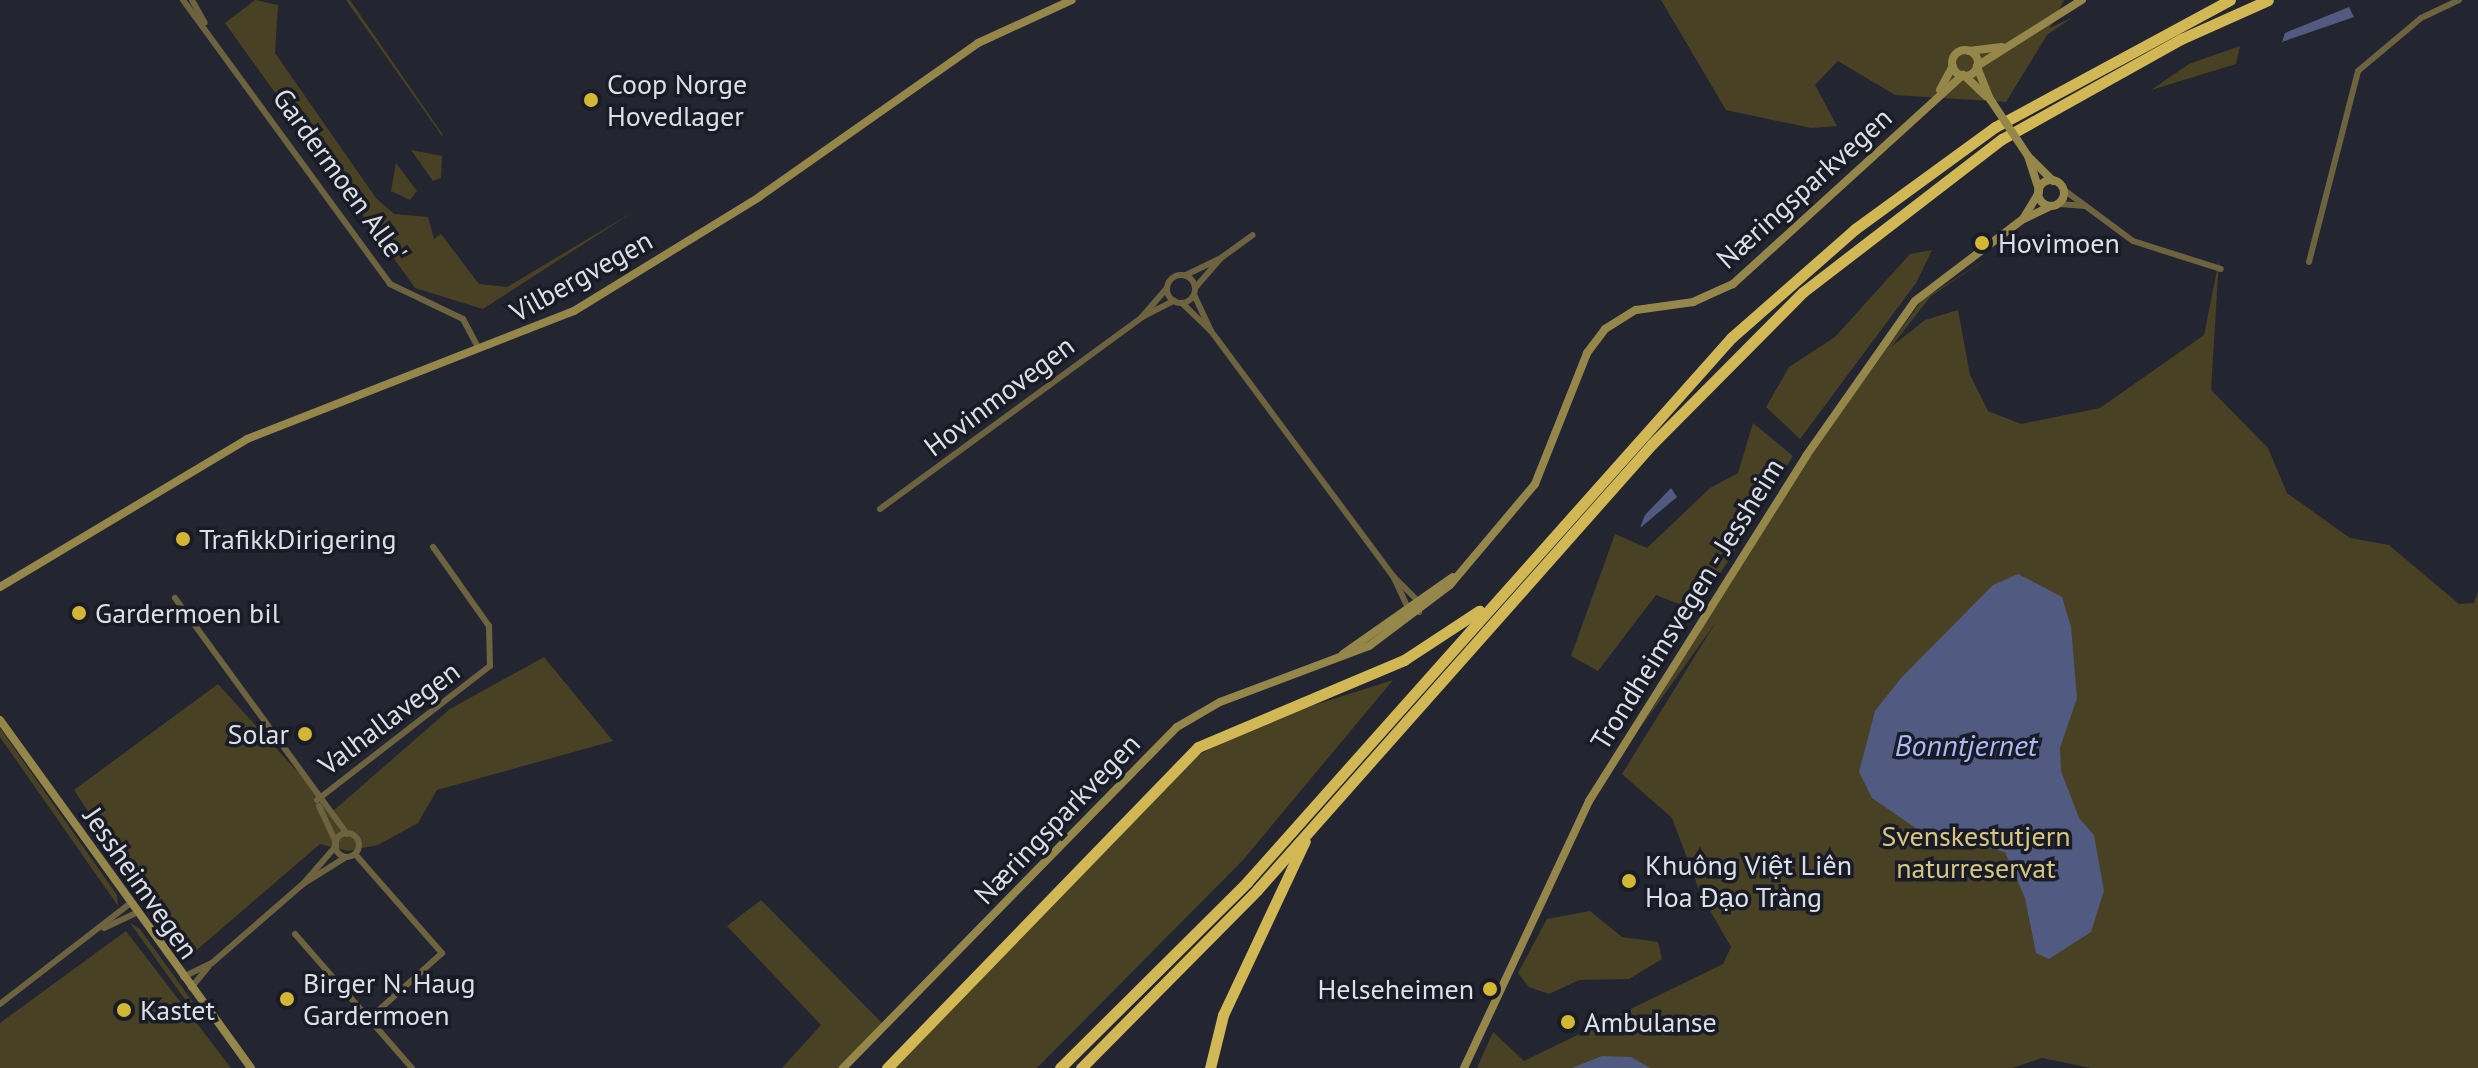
<!DOCTYPE html>
<html>
<head>
<meta charset="utf-8">
<style>
	body { margin:0 }
	#map { position:relative; width:2478px; height:1068px; overflow:hidden; background:#232631; font-family:"PT Sans",sans-serif }
	div>[style] { position:absolute }
	[style*='--x'] { left:calc(var(--x)*1px); top:calc(var(--y)*1px); width:calc(var(--w)*1px); rotate:calc(var(--a)*1deg) }
	.green>* { inset:0; background:#494123 }
	.water>* { inset:0; background:#515b81 }
	.street>* { height:6px; margin:-3px; padding:0 3px; transform-origin:3px; border-radius:3px; background:#6d633f }
	.street>.ring { margin:-3px; padding:0; box-sizing:content-box; background:none; border:6px solid #6d633f; border-radius:50% }
	.secondary>* { height:8px; margin:-4px; padding:0 4px; transform-origin:4px; border-radius:4px; background:#958649 }
	.secondary>.ring { margin:-4px; padding:0; box-sizing:content-box; background:none; border:8px solid #958649; border-radius:50% }
	.highway>* { height:11px; margin:-5.5px; padding:0 5.5px; transform-origin:5.5px; border-radius:5.5px; background:#d1b855 }
	.secondary-bridge>* { height:8px; margin:-4px; padding:0 4px; transform-origin:4px; border-radius:4px; background:#958649 }
	.dots>* { width:22px; height:22px; translate:-50% -50%; box-sizing:border-box; border:4px solid #191c27; border-radius:50% }
	span { translate:-50% -50%; white-space:nowrap; text-align:center; line-height:1.15; -webkit-text-stroke:7px #191c27; paint-order:stroke }
	.poi-label { font-size:28px; color:#dcdfe6 }
	.left { translate:0 -50%; text-align:left }
	.right { translate:-100% -50%; text-align:right }
	.street-label { font-size:28px; color:#dcdfe6 }
	.park-label { font-size:28px; color:#d8c57f }
	.water-label { font-size:30px; color:#aabbfa; font-style:italic }
</style>
</head>
<body>
<div id="map">
	<div class="green">
		<div style="clip-path:polygon(255px 0,278px 5px,275px 53px,376px 198px,394px 214px,428px 217px,434px 239px,441px 234px,479px 284px,507px 287px,633px 212px,483px 309px,415px 288px,225px 23px)"></div>
		<div style="clip-path:polygon(346px 0,350px 0,443px 135px,442px 136px)"></div>
		<div style="clip-path:polygon(1661px 0,2064px 0,2050px 28px,2073px 17px,2047px 35px,2006px 102px,1895px 95px,1838px 61px,1815px 85px,1837px 126px,1811px 128px,1726px 110px)"></div>
		<div style="clip-path:polygon(2240px 46px,2236px 64px,2151px 90px,2189px 64px)"></div>
		<div style="clip-path:polygon(411px 150px,442px 156px,441px 178px,433px 181px)"></div>
		<div style="clip-path:polygon(396px 163px,417px 191px,410px 200px,391px 191px)"></div>
		<div style="clip-path:polygon(1932px 250px,1916px 283px,1800px 439px,1766px 407px,1789px 367px,1835px 337px,1910px 254px)"></div>
		<div style="clip-path:polygon(1992px 255px,1931px 296px,1891px 347px,1925px 320px,1958px 310px,1970px 375px,1988px 411px,2021px 424px,2100px 408px,2204px 335px,2219px 260px,2211px 390px,2268px 448px,2287px 493px,2350px 538px,2389px 545px,2459px 604px,2474px 603px,2478px 592px,2478px 1068px,2091px 1068px,2042px 1058px,2012px 1068px,1477px 1068px,1493px 1032px,1524px 1061px,1723px 964px,1731px 947px,1701px 895px,1672px 818px,1622px 774px,1716px 622px,1641px 727px,1810px 454px,1922px 300px)"></div>
		<div style="clip-path:polygon(1753px 423px,1793px 456px,1697px 611px,1656px 595px,1598px 671px,1571px 656px,1615px 534px,1647px 548px,1710px 488px,1738px 473px)"></div>
		<div style="clip-path:polygon(544px 657px,613px 741px,437px 790px,418px 823px,378px 845px,348px 851px,320px 844px,185px 960px,74px 790px,218px 684px,333px 811px,450px 709px)"></div>
		<div style="clip-path:polygon(1393px 680px,1243px 860px,1037px 1068px,893px 1068px,1199px 755px,1249px 726px)"></div>
		<div style="clip-path:polygon(0 728px,117px 895px,118px 906px,0 737px)"></div>
		<div style="clip-path:polygon(761px 900px,883px 1024px,839px 1068px,782px 1068px,821px 1025px,727px 926px)"></div>
		<div style="clip-path:polygon(1590px 911px,1622px 937px,1658px 942px,1662px 959px,1629px 979px,1579px 980px,1549px 994px,1529px 987px,1518px 973px,1547px 919px)"></div>
		<div style="clip-path:polygon(130px 923px,140px 929px,195px 1005px,189px 1005px)"></div>
		<div style="clip-path:polygon(126px 931px,231px 1068px,0 1068px,0 1023px)"></div>
	</div>
	<div class="water">
		<div style="clip-path:polygon(2349px 7px,2354px 17px,2282px 42px,2285px 33px)"></div>
		<div style="clip-path:polygon(1671px 488px,1677px 497px,1640px 528px,1645px 515px)"></div>
		<div style="clip-path:polygon(2018px 574px,2062px 597px,2071px 627px,2077px 698px,2060px 748px,2061px 771px,2079px 818px,2094px 835px,2104px 891px,2091px 932px,2049px 959px,2036px 953px,2025px 898px,2005px 852px,1920px 831px,1872px 798px,1859px 772px,1875px 711px,1901px 678px,1993px 585px)"></div>
		<div style="clip-path:polygon(1602px 1056px,1631px 1057px,1650px 1068px,1572px 1068px)"></div>
	</div>
	<div class="street">
		<div style="--x:183;--y:0;--w:351;--a:53.9"></div>
		<div style="--x:390;--y:284;--w:81;--a:25.6"></div>
		<div style="--x:463;--y:319;--w:34;--a:62"></div>
		<div style="--x:192;--y:0;--w:26;--a:61"></div>
		<div style="--x:2064;--y:190;--w:86;--a:36.5"></div>
		<div style="--x:2133;--y:241;--w:92;--a:17.7"></div>
		<div style="--x:2059;--y:204;--w:27;--a:4"></div>
		<div style="--x:1221;--y:258;--w:39;--a:-36"></div>
		<div style="--x:2309;--y:262;--w:197;--a:-75.6"></div>
		<div style="--x:2358;--y:71;--w:82;--a:-40.1"></div>
		<div style="--x:2421;--y:18;--w:42;--a:-25.3"></div>
		<div class="ring" style="left:1167px;top:275px;width:22px;height:22px"></div>
		<div style="--x:1186;--y:275;--w:39;--a:-26"></div>
		<div style="--x:1221;--y:258;--w:38;--a:131"></div>
		<div style="--x:1167;--y:288;--w:38;--a:131"></div>
		<div style="--x:1142;--y:317;--w:36;--a:-27"></div>
		<div style="--x:1182;--y:303;--w:40;--a:44"></div>
		<div style="--x:1211;--y:331;--w:40;--a:-115"></div>
		<div style="--x:1211;--y:331;--w:305;--a:53.4"></div>
		<div style="--x:880;--y:509;--w:325;--a:-36.2"></div>
		<div style="--x:1393;--y:576;--w:35;--a:45"></div>
		<div style="--x:1418;--y:601;--w:11;--a:85"></div>
		<div style="--x:1419;--y:612;--w:12;--a:-160"></div>
		<div style="--x:1408;--y:608;--w:35;--a:-115"></div>
		<div style="--x:175;--y:598;--w:292;--a:53.9"></div>
		<div style="--x:317;--y:800;--w:219;--a:-37.8"></div>
		<div style="--x:490;--y:666;--w:40;--a:-91.4"></div>
		<div style="--x:489;--y:626;--w:97;--a:-125.3"></div>
		<div style="--x:319;--y:806;--w:40;--a:65"></div>
		<div class="ring" style="left:335px;top:833px;width:18px;height:18px"></div>
		<div style="--x:336;--y:846;--w:50;--a:131"></div>
		<div style="--x:303;--y:884;--w:51;--a:-32.1"></div>
		<div style="--x:355;--y:854;--w:132;--a:48.7"></div>
		<div style="--x:442;--y:953;--w:98;--a:137.9"></div>
		<div style="--x:104;--y:928;--w:33;--a:-25"></div>
		<div style="--x:295;--y:934;--w:178;--a:48.9"></div>
		<div style="--x:183;--y:977;--w:32;--a:-26"></div>
		<div style="--x:212;--y:963;--w:121;--a:-41"></div>
		<div style="--x:191;--y:988;--w:28;--a:-51"></div>
		<div style="--x:0;--y:1004;--w:162;--a:-37.7"></div>
	</div>
	<div class="secondary">
		<div class="ring" style="left:1952px;top:50px;width:18px;height:18px"></div>
		<div style="--x:1969;--y:51;--w:33;--a:-7"></div>
		<div style="--x:1977;--y:66;--w:124;--a:-32.2"></div>
		<div style="--x:1977;--y:67;--w:35;--a:68"></div>
		<div style="--x:1965;--y:76;--w:29;--a:44"></div>
		<div style="--x:1940;--y:90;--w:27;--a:-62"></div>
		<div style="--x:2028;--y:156;--w:36;--a:72"></div>
		<div style="--x:2031;--y:159;--w:31;--a:45"></div>
		<div class="ring" style="left:2038px;top:180px;width:18px;height:18px"></div>
		<div style="--x:2024;--y:219;--w:30;--a:-26"></div>
		<div style="--x:0;--y:587;--w:288;--a:-30.9"></div>
		<div style="--x:247;--y:439;--w:351;--a:-21.4"></div>
		<div style="--x:574;--y:311;--w:217;--a:-31.6"></div>
		<div style="--x:759;--y:197;--w:268;--a:-35.1"></div>
		<div style="--x:978;--y:43;--w:103;--a:-24.6"></div>
		<div style="--x:1343;--y:654;--w:134;--a:-35"></div>
		<div style="--x:0;--y:720;--w:429;--a:54.2"></div>
		<div style="--x:843;--y:1068;--w:477;--a:-45.6"></div>
		<div style="--x:1177;--y:727;--w:50;--a:-30.2"></div>
		<div style="--x:1220;--y:702;--w:159;--a:-20.6"></div>
		<div style="--x:1369;--y:646;--w:101;--a:-37"></div>
		<div style="--x:1450;--y:585;--w:132;--a:-49.9"></div>
		<div style="--x:1535;--y:484;--w:141;--a:-68.3"></div>
		<div style="--x:1587;--y:353;--w:30;--a:-53"></div>
		<div style="--x:1605;--y:329;--w:36;--a:-32"></div>
		<div style="--x:1636;--y:310;--w:58;--a:-8"></div>
		<div style="--x:1693;--y:302;--w:44;--a:-24.2"></div>
		<div style="--x:1733;--y:284;--w:311;--a:-42.3"></div>
		<div style="--x:1464;--y:1068;--w:295;--a:-64.9"></div>
		<div style="--x:1589;--y:801;--w:408;--a:-57.8"></div>
		<div style="--x:1806;--y:456;--w:189;--a:-54.9"></div>
		<div style="--x:1915;--y:301;--w:136;--a:-37.2"></div>
		<div style="--x:2023;--y:219;--w:31;--a:-59"></div>
	</div>
	<div class="highway">
		<div style="--x:887;--y:1068;--w:447;--a:-45.9"></div>
		<div style="--x:1198;--y:747;--w:224;--a:-22.9"></div>
		<div style="--x:1404;--y:660;--w:90;--a:-33.2"></div>
		<div style="--x:1060;--y:1068;--w:264;--a:-44.8"></div>
		<div style="--x:1247;--y:882;--w:728;--a:-48.34"></div>
		<div style="--x:1731;--y:338;--w:165;--a:-41.3"></div>
		<div style="--x:1855;--y:229;--w:173;--a:-36.1"></div>
		<div style="--x:1995;--y:127;--w:267;--a:-28.4"></div>
		<div style="--x:1081;--y:1068;--w:250;--a:-45.3"></div>
		<div style="--x:1257;--y:890;--w:596;--a:-48.47"></div>
		<div style="--x:1652;--y:444;--w:214;--a:-45.2"></div>
		<div style="--x:1803;--y:292;--w:251;--a:-37.6"></div>
		<div style="--x:2002;--y:139;--w:205;--a:-29.2"></div>
		<div style="--x:2181;--y:39;--w:95;--a:-24.1"></div>
		<div style="--x:1210;--y:1068;--w:55;--a:-76.2"></div>
		<div style="--x:1223;--y:1015;--w:192;--a:-64.8"></div>
	</div>
	<div class="secondary-bridge">
		<div style="--x:1990;--y:99;--w:69;--a:56.3"></div>
	</div>
	<div class="dots">
		<div style="left:591px;top:100px;background:#d4b635"></div>
		<div style="left:1982px;top:243px;background:#d4b635"></div>
		<div style="left:183px;top:539px;background:#d4b635"></div>
		<div style="left:79px;top:613px;background:#d4b635"></div>
		<div style="left:305px;top:734px;background:#d4b635"></div>
		<div style="left:1629px;top:881px;background:#d4b635"></div>
		<div style="left:1490px;top:989px;background:#d4b635"></div>
		<div style="left:287px;top:999px;background:#d4b635"></div>
		<div style="left:124px;top:1010px;background:#d4b635"></div>
		<div style="left:1568px;top:1022px;background:#d4b635"></div>
	</div>
	<div class="poi-label">
		<span class="left" style="left:607px;top:100px">Coop Norge<br>Hovedlager</span>
		<span class="left" style="left:1998px;top:243px">Hovimoen</span>
		<span class="left" style="left:199px;top:539px">TrafikkDirigering</span>
		<span class="left" style="left:95px;top:613px">Gardermoen bil</span>
		<span class="right" style="left:289px;top:734px">Solar</span>
		<span class="left" style="left:1645px;top:881px">Khuông Việt Liên<br>Hoa Đạo Tràng</span>
		<span class="left" style="left:303px;top:999px">Birger N. Haug<br>Gardermoen</span>
		<span class="right" style="left:1474px;top:989px">Helseheimen</span>
		<span class="left" style="left:140px;top:1010px">Kastet</span>
		<span class="left" style="left:1584px;top:1022px">Ambulanse</span>
	</div>
	<div class="street-label">
		<span style="left:340px;top:175px;rotate:54deg">Gardermoen Alle'</span>
		<span style="left:1804px;top:188px;rotate:-42deg">Næringsparkvegen</span>
		<span style="left:581px;top:276px;rotate:-29deg">Vilbergvegen</span>
		<span style="left:999px;top:396px;rotate:-37deg">Hovinmovegen</span>
		<span style="left:1687px;top:604px;rotate:-58deg">Trondheimsvegen - Jessheim</span>
		<span style="left:389px;top:718px;rotate:-37deg">Valhallavegen</span>
		<span style="left:1057px;top:819px;rotate:-46deg">Næringsparkvegen</span>
		<span style="left:141px;top:883px;rotate:55deg">Jessheimvegen</span>
	</div>
	<div class="park-label">
		<span style="left:1976px;top:852px">Svenskestutjern<br>naturreservat</span>
	</div>
	<div class="water-label">
		<span style="left:1966px;top:745px">Bonntjernet</span>
	</div>
</div>
</body>
</html>
